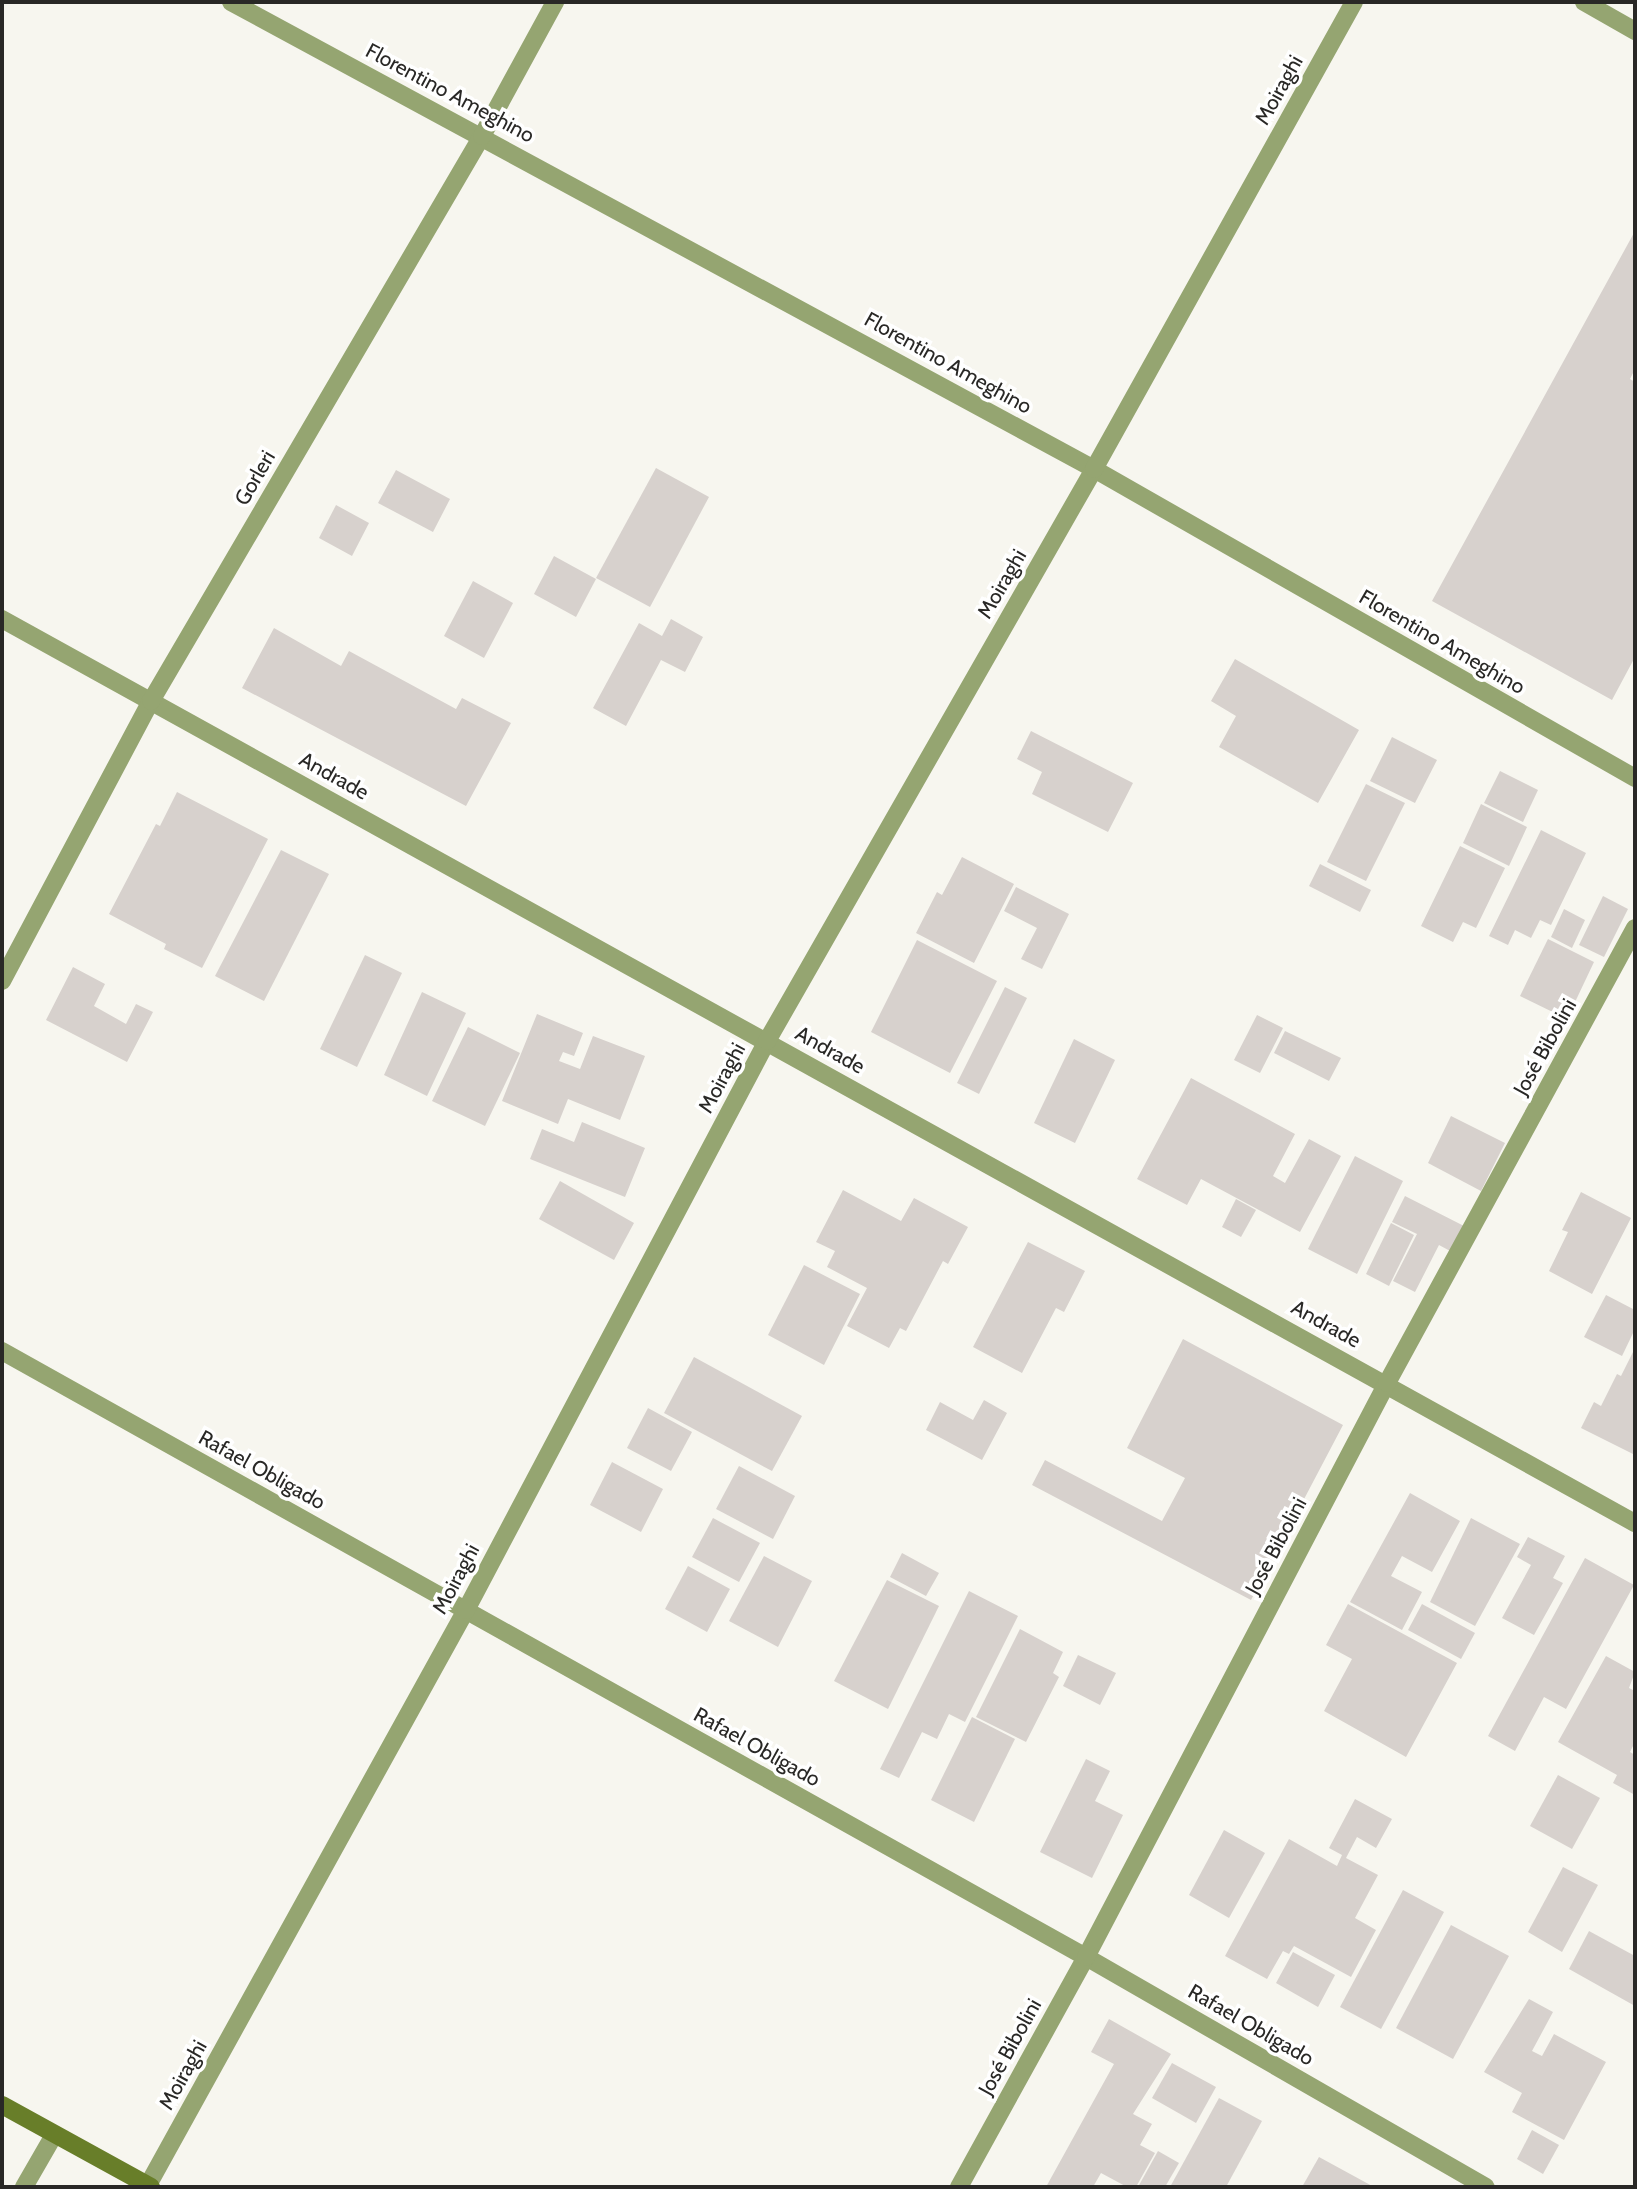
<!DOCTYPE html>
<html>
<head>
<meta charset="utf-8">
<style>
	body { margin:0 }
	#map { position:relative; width:1637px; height:2189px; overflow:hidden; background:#f7f6ef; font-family:Cabin,sans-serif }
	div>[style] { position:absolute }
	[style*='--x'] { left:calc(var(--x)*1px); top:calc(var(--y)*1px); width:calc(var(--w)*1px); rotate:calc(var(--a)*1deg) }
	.building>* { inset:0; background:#d7d1cd }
	.minor>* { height:18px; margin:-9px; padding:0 9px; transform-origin:9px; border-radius:9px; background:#95a571 }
	.secondary>* { height:18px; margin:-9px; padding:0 9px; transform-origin:9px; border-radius:9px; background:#687e29 }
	span { translate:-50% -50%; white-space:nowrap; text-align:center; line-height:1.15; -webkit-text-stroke:7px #fff; paint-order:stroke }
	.street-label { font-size:21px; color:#292826 }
	.frame { position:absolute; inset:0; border:4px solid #292826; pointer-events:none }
</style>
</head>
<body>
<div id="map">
	<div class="building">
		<div style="clip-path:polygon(1635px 231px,1635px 369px,1630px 379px,1635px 382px,1635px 657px,1612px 700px,1432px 601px)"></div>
		<div style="clip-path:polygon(656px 468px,709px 497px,650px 607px,596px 578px)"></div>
		<div style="clip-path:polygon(396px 470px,450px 499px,433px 532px,378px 503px)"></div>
		<div style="clip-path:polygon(336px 505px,369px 523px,352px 556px,319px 538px)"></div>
		<div style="clip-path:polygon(554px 556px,596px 579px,576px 617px,534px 594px)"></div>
		<div style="clip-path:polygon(473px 581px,513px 603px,484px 658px,444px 636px)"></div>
		<div style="clip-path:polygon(671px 619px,703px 637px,685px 672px,661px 660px,626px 726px,593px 708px,639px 623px,662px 636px)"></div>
		<div style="clip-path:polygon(274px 628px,341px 666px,349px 651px,456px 709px,462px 698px,511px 723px,466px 806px,242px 688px)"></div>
		<div style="clip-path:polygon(1235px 659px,1359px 730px,1318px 803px,1219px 747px,1236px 716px,1211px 701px)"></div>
		<div style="clip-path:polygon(1031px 731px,1133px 783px,1108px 832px,1032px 794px,1042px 772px,1017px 759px)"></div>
		<div style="clip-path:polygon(1392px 737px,1437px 760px,1415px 803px,1370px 781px)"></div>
		<div style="clip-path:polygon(1500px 771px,1538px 790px,1523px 822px,1484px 803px)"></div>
		<div style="clip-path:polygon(1366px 784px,1405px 803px,1366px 881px,1327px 862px)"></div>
		<div style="clip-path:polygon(177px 792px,268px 839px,202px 968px,164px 949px,166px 944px,109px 914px,156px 824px,160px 826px)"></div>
		<div style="clip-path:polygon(1481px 804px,1527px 827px,1509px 866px,1463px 843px)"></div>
		<div style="clip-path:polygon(1541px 830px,1586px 853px,1551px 925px,1540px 920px,1531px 938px,1515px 930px,1508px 945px,1489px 936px)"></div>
		<div style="clip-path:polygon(1460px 846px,1505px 868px,1476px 928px,1463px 922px,1453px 942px,1421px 926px)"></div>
		<div style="clip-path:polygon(281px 850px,329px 874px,264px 1001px,215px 976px)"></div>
		<div style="clip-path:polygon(962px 857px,1014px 884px,974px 963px,916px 933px,937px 892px,942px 895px)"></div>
		<div style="clip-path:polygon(1320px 864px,1371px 890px,1360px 912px,1309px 886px)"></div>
		<div style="clip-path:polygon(1016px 887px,1069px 914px,1042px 969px,1021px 959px,1037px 928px,1004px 911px)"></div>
		<div style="clip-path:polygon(1603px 896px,1628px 909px,1604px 957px,1579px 945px)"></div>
		<div style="clip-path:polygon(1564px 909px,1585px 920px,1572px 948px,1551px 937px)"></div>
		<div style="clip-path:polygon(1548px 939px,1594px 962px,1567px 1019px,1520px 996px)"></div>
		<div style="clip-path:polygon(917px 940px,997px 981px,950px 1073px,871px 1032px)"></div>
		<div style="clip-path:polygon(365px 955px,402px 973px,357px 1067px,320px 1049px)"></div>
		<div style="clip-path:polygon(73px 967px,105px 984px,94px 1006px,126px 1024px,136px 1004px,153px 1012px,127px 1062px,46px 1020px)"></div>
		<div style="clip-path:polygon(1005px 987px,1027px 998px,979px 1094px,957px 1083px)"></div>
		<div style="clip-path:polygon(422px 992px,466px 1013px,427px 1096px,384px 1075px)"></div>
		<div style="clip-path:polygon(537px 1014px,583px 1033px,574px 1056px,563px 1052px,559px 1061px,580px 1069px,593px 1036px,645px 1056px,620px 1120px,568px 1099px,558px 1124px,502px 1101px)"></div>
		<div style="clip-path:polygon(1257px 1015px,1283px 1028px,1260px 1073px,1234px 1060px)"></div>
		<div style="clip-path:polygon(468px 1027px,520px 1053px,485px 1126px,432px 1101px)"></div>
		<div style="clip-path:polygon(1285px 1031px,1341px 1058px,1329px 1081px,1274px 1053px)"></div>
		<div style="clip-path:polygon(1074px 1039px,1115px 1060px,1075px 1143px,1034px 1123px)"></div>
		<div style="clip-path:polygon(1191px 1078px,1295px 1134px,1273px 1176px,1285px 1183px,1309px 1139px,1341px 1156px,1300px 1232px,1201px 1179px,1187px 1205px,1137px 1179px)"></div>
		<div style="clip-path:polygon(1451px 1116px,1505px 1143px,1481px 1191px,1428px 1163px)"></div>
		<div style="clip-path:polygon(582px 1122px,645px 1148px,625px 1197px,530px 1159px,542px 1129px,574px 1142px)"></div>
		<div style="clip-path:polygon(1355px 1156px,1403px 1181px,1357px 1274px,1308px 1249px)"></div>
		<div style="clip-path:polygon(560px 1181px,634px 1223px,614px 1260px,539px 1219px)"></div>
		<div style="clip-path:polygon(843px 1190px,901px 1221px,914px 1198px,968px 1227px,948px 1264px,943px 1261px,906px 1331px,900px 1328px,889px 1348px,847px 1326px,867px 1288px,827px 1267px,835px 1251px,816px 1242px)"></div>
		<div style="clip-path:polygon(1581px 1192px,1631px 1218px,1592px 1294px,1549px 1271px,1568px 1232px,1562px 1230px)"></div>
		<div style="clip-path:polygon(1405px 1196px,1464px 1226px,1452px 1252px,1439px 1245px,1415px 1292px,1393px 1281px,1417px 1234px,1392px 1222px)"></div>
		<div style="clip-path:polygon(1236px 1199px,1256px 1210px,1241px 1237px,1222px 1227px)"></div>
		<div style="clip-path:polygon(1391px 1223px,1414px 1235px,1389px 1286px,1366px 1274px)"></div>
		<div style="clip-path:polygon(1028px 1242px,1085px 1271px,1064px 1312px,1056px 1308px,1022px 1373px,973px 1347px)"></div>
		<div style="clip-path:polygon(804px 1265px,860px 1294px,824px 1365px,768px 1335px)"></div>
		<div style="clip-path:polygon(1606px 1295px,1635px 1310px,1635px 1329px,1622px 1356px,1584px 1337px)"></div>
		<div style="clip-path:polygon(1183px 1339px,1343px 1425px,1251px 1600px,1032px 1485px,1045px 1460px,1162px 1521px,1185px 1478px,1127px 1448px)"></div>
		<div style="clip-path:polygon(1635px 1348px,1635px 1455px,1581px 1428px,1594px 1402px,1601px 1406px,1617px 1374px,1621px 1376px)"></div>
		<div style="clip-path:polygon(694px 1357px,802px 1416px,772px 1471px,664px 1413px)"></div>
		<div style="clip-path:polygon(984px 1400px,1007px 1413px,982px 1460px,926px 1430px,940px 1402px,973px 1420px)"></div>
		<div style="clip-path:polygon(648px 1408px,692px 1432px,671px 1471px,627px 1448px)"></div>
		<div style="clip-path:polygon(612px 1462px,663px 1489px,641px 1532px,590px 1505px)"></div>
		<div style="clip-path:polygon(739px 1466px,795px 1496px,773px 1539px,716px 1509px)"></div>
		<div style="clip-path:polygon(1410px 1493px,1460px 1521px,1432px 1572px,1402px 1556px,1391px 1576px,1422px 1592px,1402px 1630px,1350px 1602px)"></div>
		<div style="clip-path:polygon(713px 1518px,760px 1543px,739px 1582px,692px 1557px)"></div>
		<div style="clip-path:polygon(1471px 1518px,1520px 1544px,1475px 1626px,1430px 1602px)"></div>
		<div style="clip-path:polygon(1528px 1537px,1565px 1556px,1553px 1578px,1563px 1583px,1534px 1635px,1502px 1618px,1531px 1565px,1517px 1557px)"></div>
		<div style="clip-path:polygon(902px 1553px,939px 1573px,926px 1596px,890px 1577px)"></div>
		<div style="clip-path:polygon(764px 1556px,812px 1581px,778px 1647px,729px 1621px)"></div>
		<div style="clip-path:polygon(1585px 1558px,1634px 1585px,1566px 1709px,1544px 1697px,1515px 1751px,1488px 1736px)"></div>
		<div style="clip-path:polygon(688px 1566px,730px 1589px,707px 1632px,665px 1609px)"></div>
		<div style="clip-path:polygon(887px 1580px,939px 1606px,888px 1709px,834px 1681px)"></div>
		<div style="clip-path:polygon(969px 1591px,1018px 1616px,965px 1722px,949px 1714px,937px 1739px,922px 1732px,899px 1778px,880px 1769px)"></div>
		<div style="clip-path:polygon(1348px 1604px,1457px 1663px,1406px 1757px,1324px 1711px,1352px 1659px,1326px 1645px)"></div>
		<div style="clip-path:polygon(1422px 1604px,1475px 1633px,1461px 1659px,1408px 1630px)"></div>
		<div style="clip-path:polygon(1020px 1629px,1063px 1652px,1053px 1673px,1059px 1677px,1026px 1742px,976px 1717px)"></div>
		<div style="clip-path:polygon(1078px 1655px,1116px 1673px,1100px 1705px,1063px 1686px)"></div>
		<div style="clip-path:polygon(1606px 1656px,1635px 1672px,1629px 1688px,1635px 1691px,1635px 1742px,1630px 1752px,1635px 1755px,1635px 1795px,1613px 1783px,1617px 1775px,1558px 1742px)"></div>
		<div style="clip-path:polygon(972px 1717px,1015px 1739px,974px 1822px,931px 1800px)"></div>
		<div style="clip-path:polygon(1086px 1759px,1110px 1771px,1095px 1801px,1123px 1815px,1092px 1878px,1040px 1852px)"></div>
		<div style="clip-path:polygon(1558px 1775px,1600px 1798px,1572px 1849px,1530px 1826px)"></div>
		<div style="clip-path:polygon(1355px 1799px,1392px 1819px,1376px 1848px,1357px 1837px,1346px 1858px,1378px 1875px,1355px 1918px,1376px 1930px,1351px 1977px,1294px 1946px,1289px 1954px,1283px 1951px,1267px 1979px,1225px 1956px,1289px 1839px,1337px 1866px,1342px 1855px,1329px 1848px)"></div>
		<div style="clip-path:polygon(1224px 1830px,1265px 1853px,1229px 1918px,1189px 1895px)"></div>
		<div style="clip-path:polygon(1563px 1867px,1598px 1885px,1562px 1952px,1528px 1932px)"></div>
		<div style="clip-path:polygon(1403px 1890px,1444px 1912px,1381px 2029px,1340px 2007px)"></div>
		<div style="clip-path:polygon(1451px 1925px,1509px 1956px,1453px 2059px,1396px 2028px)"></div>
		<div style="clip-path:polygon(1589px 1931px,1635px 1956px,1635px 2006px,1569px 1969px)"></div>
		<div style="clip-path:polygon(1293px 1952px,1335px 1975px,1318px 2007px,1276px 1983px)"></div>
		<div style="clip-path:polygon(1529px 1999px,1553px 2012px,1532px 2051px,1542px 2056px,1554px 2034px,1606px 2062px,1564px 2140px,1512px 2112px,1522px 2093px,1484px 2072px)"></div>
		<div style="clip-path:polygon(1109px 2019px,1171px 2054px,1133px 2114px,1152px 2124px,1140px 2145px,1155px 2153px,1136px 2187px,1127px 2187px,1101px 2173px,1093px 2187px,1046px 2187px,1114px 2064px,1091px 2052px)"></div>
		<div style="clip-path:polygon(1172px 2063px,1216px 2087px,1196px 2123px,1152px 2098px)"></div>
		<div style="clip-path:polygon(1219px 2098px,1262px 2121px,1226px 2187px,1170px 2187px)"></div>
		<div style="clip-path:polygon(1532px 2130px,1559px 2145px,1543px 2174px,1517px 2159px)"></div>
		<div style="clip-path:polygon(1158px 2151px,1179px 2163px,1165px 2187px,1138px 2187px)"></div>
		<div style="clip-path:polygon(1319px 2157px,1374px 2187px,1302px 2187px)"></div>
	</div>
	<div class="minor">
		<div style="--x:231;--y:2;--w:981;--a:28.42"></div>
		<div style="--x:1094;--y:469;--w:623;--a:29.73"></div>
		<div style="--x:1584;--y:2;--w:59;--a:29.6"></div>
		<div style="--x:2;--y:619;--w:1867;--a:28.97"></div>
		<div style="--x:2;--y:981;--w:317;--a:-62"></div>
		<div style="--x:151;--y:701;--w:655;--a:-59.64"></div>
		<div style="--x:482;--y:136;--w:153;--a:-61.4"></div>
		<div style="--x:2;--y:1351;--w:1242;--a:29.21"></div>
		<div style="--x:1086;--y:1957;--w:461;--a:29.9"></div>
		<div style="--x:148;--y:2185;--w:657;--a:-61.06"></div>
		<div style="--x:466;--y:1610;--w:644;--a:-62.12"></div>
		<div style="--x:767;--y:1041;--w:659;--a:-60.24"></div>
		<div style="--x:1094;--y:469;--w:534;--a:-60.89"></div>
		<div style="--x:24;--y:2187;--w:60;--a:-60"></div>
		<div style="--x:959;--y:2187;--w:263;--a:-61.1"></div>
		<div style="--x:1086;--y:1957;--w:648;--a:-62.33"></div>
		<div style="--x:1387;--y:1383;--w:518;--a:-61.41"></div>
	</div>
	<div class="secondary">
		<div style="--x:2;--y:2105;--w:170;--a:28.8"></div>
	</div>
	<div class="street-label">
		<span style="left:1279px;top:90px;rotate:-61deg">Moiraghi</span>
		<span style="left:450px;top:93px;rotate:28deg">Florentino Ameghino</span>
		<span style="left:948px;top:363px;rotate:29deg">Florentino Ameghino</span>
		<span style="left:255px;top:478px;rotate:-60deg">Gorleri</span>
		<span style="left:1002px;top:584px;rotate:-60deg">Moiraghi</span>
		<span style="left:1442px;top:642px;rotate:30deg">Florentino Ameghino</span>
		<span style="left:334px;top:776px;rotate:29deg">Andrade</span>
		<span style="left:1545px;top:1047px;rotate:-61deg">José Bibolini</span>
		<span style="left:830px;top:1050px;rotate:29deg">Andrade</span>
		<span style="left:722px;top:1078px;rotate:-62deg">Moiraghi</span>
		<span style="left:1326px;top:1324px;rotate:29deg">Andrade</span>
		<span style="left:262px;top:1470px;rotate:29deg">Rafael Obligado</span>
		<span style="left:1276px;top:1546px;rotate:-62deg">José Bibolini</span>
		<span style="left:456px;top:1579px;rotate:-62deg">Moiraghi</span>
		<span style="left:757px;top:1747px;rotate:29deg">Rafael Obligado</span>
		<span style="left:1251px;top:2025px;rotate:30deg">Rafael Obligado</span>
		<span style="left:1010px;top:2047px;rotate:-61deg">José Bibolini</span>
		<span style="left:183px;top:2075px;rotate:-61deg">Moiraghi</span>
	</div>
	<div class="frame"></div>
</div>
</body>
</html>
